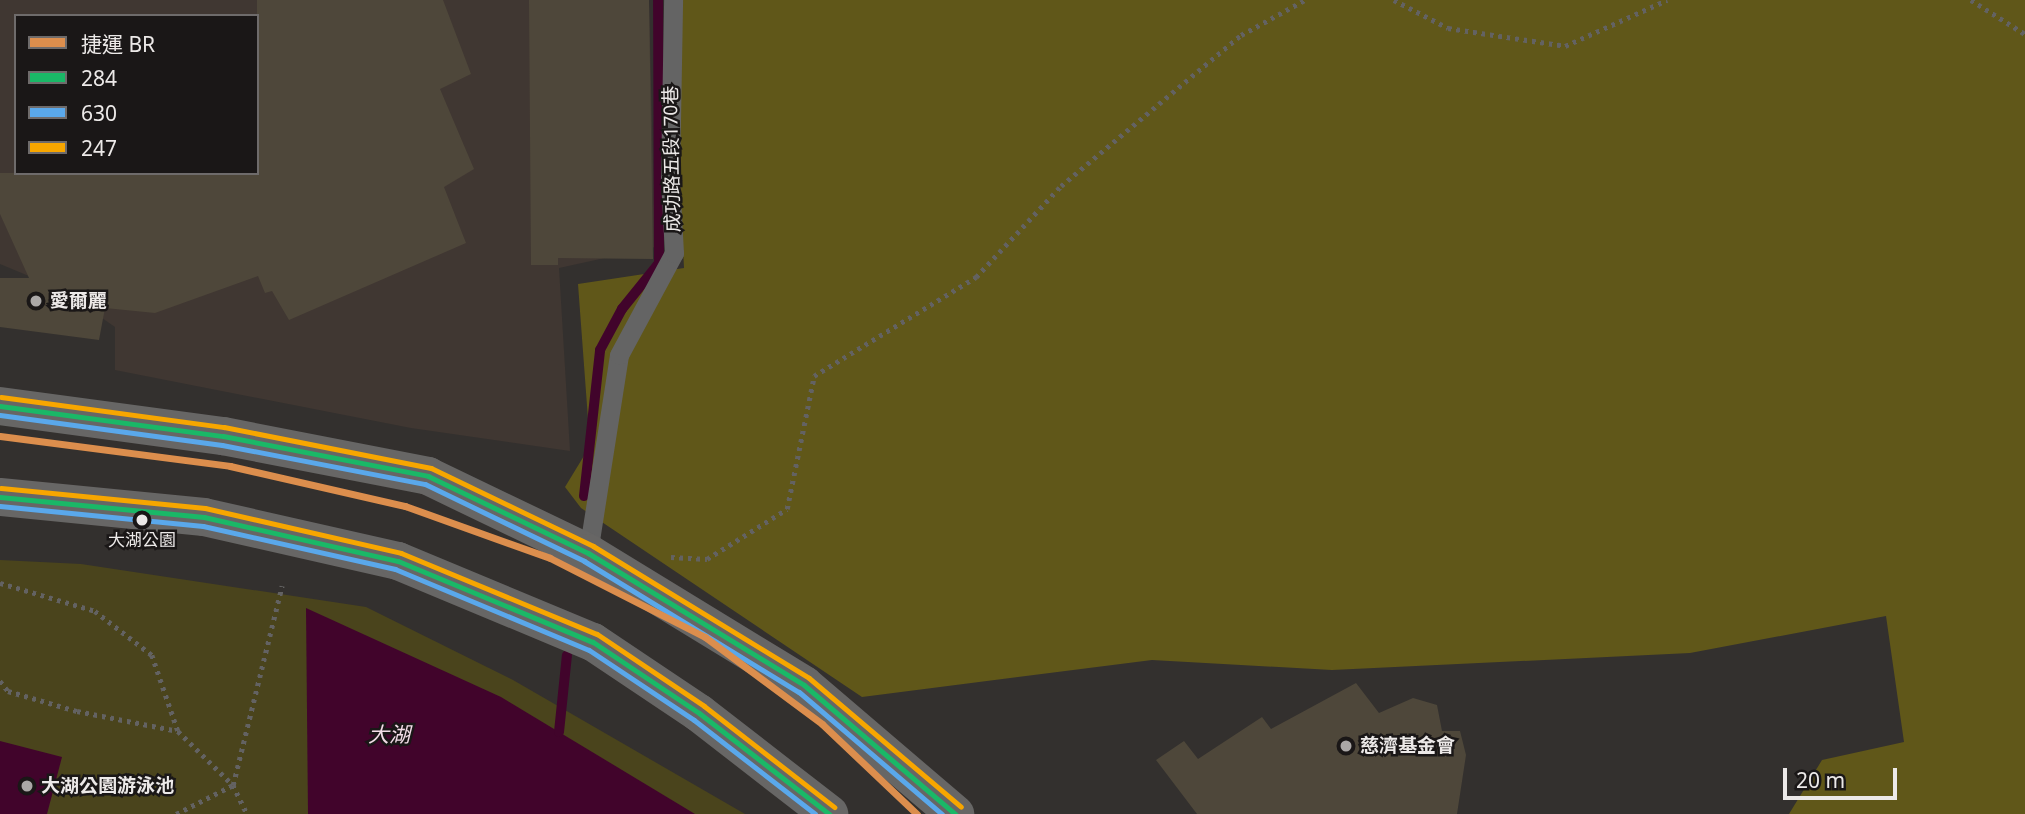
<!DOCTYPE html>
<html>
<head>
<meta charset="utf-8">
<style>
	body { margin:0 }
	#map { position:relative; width:2025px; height:814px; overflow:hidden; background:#33302e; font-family:"Noto Sans","Noto Sans TC",sans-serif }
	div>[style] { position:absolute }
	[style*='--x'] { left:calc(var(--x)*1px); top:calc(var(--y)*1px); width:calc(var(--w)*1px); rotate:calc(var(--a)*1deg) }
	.built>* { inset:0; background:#403732 }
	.green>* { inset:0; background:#4a441c }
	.forest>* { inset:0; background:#605719 }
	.water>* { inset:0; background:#41042b }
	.stream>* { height:10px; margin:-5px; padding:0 5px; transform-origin:5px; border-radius:5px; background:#41042b }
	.building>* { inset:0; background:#4e473a }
	.path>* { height:4.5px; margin-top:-2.25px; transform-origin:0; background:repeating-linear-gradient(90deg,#636262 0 3.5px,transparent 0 8.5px) }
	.service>* { height:19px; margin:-9.5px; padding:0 9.5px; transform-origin:9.5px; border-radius:9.5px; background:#646464 }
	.secondary>* { height:38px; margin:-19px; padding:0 19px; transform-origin:19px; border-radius:19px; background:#676665 }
	.bus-1>* { height:5px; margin:-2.5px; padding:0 2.5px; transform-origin:2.5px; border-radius:2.5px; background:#1ab867 }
	.bus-2>* { height:5px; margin:-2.5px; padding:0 2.5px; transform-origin:2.5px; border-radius:2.5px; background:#5aa8eb }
	.bus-3>* { height:5px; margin:-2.5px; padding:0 2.5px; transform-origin:2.5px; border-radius:2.5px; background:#f7a600 }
	.metro-1>* { height:7px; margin:-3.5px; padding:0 3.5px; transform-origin:3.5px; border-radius:3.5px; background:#dc8e4d }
	.dots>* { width:19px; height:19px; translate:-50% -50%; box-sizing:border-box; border:4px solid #1a1717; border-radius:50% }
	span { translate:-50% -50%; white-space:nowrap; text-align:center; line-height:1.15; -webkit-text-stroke:5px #1a1717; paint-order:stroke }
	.bus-label { font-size:17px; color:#ece9e8 }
	.street-label { font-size:19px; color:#ece9e8 }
	.poi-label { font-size:19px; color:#ece9e8; font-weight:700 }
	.left { translate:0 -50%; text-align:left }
	.water-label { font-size:21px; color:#f2dce7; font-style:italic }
	.legend { position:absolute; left:14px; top:14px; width:245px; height:161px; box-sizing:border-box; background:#1a1717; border:2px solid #6e6b6b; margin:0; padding:9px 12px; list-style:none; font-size:21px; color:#ece9e8 }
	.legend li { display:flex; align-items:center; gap:14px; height:35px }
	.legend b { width:35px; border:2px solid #6e6b6b }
	.scale { position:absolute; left:1783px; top:768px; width:114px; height:32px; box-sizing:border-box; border:4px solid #ece9e8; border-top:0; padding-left:9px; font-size:21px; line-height:24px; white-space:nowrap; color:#ece9e8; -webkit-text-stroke:5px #1a1717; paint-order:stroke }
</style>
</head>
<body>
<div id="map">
	<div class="built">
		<div style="clip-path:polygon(evenodd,0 0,649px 0,655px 247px,559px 268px,570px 451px,411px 428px,115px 370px,115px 327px,60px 289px,0 264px,0 0,16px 16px,257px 16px,257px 173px,16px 173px,16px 16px)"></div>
	</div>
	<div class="green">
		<div style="clip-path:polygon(0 560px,81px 564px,366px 607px,513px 680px,745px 814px,0 814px)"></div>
	</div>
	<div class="forest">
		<div style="clip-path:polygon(670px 0,2025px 0,2025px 814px,1789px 814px,1822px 760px,1904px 742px,1886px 616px,1690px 653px,1332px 670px,1152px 660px,862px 697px,581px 508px,565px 487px,590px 446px,578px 284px,684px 268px)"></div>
	</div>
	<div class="water">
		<div style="clip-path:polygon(306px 608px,501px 697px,695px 814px,308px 814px)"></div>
		<div style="clip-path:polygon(0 741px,62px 757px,47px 814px,0 814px)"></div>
	</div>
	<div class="stream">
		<div style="--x:584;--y:496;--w:147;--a:-83.7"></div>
		<div style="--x:600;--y:350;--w:47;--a:-61.8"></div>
		<div style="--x:622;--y:309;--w:59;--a:-51.2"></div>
		<div style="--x:659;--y:263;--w:263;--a:-90.2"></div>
		<div style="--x:559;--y:732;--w:77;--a:-84.1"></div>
	</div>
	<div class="building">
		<div style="clip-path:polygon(257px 0,443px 0,471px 74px,440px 89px,474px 169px,444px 187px,466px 243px,289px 320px,272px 291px,265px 293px,258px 276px,155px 313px,105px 308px,99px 340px,0 327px,0 278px,29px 278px,0 214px,0 173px,257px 173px)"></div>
		<div style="clip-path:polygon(529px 0,649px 0,653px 259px,558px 258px,558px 265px,531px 265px)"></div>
		<div style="clip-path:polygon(1356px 683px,1379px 713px,1413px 698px,1437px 705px,1442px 731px,1460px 731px,1466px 755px,1457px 814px,1197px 814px,1156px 760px,1184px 741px,1198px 759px,1262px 717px,1271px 729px)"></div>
	</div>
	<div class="path">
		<div style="--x:1394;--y:0;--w:61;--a:27.4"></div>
		<div style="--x:1448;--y:28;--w:118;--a:8.7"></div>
		<div style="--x:1565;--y:46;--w:112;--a:-24.3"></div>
		<div style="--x:1971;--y:0;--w:64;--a:32.2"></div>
		<div style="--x:671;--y:557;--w:36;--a:3"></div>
		<div style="--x:707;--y:559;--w:94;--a:-32"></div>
		<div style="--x:787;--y:509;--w:136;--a:-78.5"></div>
		<div style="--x:814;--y:376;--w:190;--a:-31.4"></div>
		<div style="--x:976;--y:277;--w:125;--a:-47"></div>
		<div style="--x:1061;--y:186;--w:235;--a:-40"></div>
		<div style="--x:1241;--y:35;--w:73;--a:-28.7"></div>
		<div style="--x:0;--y:583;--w:99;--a:16.4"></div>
		<div style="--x:95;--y:611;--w:72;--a:37.7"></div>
		<div style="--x:152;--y:655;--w:80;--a:71.1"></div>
		<div style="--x:178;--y:731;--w:77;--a:44.5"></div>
		<div style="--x:233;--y:785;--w:32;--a:64"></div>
		<div style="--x:0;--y:681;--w:13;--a:51"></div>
		<div style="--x:8;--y:691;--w:72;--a:16.2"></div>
		<div style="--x:77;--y:711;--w:103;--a:11.2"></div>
		<div style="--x:233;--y:785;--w:205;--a:-76.2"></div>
		<div style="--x:176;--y:814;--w:64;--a:-27"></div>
	</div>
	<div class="service">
		<div style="--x:588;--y:553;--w:200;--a:-81.1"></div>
		<div style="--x:619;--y:355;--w:116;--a:-61.7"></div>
		<div style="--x:674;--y:253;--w:75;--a:-93.1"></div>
		<div style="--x:670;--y:178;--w:178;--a:-89"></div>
	</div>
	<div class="secondary">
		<div style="--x:0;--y:406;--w:225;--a:7.7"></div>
		<div style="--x:223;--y:436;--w:209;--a:11"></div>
		<div style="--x:428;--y:476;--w:178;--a:25.7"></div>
		<div style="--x:588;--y:553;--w:253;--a:31.4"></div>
		<div style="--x:804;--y:685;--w:199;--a:40.5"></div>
		<div style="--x:0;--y:497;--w:205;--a:5.6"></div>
		<div style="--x:204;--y:517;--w:199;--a:12.8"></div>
		<div style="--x:398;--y:561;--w:211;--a:22.6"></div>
		<div style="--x:593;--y:642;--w:128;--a:33.8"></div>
		<div style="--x:699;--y:713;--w:165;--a:37.8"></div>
	</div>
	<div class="bus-1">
		<div style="--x:0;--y:406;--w:225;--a:7.7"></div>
		<div style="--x:223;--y:436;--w:209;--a:11"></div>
		<div style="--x:428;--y:476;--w:178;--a:25.7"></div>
		<div style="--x:588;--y:553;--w:253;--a:31.4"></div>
		<div style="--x:804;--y:685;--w:199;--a:40.5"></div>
		<div style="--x:0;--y:497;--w:205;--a:5.6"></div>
		<div style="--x:204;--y:517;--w:199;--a:12.8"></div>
		<div style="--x:398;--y:561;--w:211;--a:22.6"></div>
		<div style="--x:593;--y:642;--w:128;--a:33.8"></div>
		<div style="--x:699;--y:713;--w:165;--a:37.8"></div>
	</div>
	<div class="bus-2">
		<div style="--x:0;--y:415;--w:224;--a:7.7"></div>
		<div style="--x:222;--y:445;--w:207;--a:10.9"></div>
		<div style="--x:425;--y:484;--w:177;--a:25.8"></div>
		<div style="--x:584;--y:561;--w:252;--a:31.4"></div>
		<div style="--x:799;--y:692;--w:188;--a:40.5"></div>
		<div style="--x:0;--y:506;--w:204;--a:5.6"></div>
		<div style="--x:203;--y:526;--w:197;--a:12.6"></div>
		<div style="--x:395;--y:569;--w:210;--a:22.7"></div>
		<div style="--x:589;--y:650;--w:126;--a:33.7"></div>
		<div style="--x:694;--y:720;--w:153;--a:37.8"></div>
	</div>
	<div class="bus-3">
		<div style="--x:1;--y:397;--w:225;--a:7.7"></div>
		<div style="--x:224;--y:427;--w:211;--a:11.2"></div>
		<div style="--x:431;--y:468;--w:180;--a:25.7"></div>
		<div style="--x:593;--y:546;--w:253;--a:31.4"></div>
		<div style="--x:809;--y:678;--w:199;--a:40.3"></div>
		<div style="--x:1;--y:488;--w:205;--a:5.6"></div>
		<div style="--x:205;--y:508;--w:201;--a:12.9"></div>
		<div style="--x:401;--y:553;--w:212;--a:22.5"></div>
		<div style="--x:597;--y:634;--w:129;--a:33.9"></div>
		<div style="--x:704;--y:706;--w:165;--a:37.8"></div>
	</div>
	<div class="metro-1">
		<div style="--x:0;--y:436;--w:232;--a:7.4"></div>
		<div style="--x:230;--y:466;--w:180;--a:12.9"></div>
		<div style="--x:405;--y:506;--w:154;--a:19.7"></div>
		<div style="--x:550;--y:558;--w:174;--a:27"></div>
		<div style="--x:705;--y:637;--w:146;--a:36.6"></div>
		<div style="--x:822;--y:724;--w:131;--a:43.5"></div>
	</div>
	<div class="dots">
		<div style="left:36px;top:301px;background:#aba8a7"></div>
		<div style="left:142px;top:520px;background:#ece9e8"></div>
		<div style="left:1346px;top:746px;background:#aba8a7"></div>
		<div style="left:27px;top:786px;background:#aba8a7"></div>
	</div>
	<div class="bus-label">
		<span style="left:142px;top:540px">大湖公園</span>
	</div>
	<div class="street-label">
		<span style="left:672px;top:159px;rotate:-91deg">成功路五段170巷</span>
	</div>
	<div class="poi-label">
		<span class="left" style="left:50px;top:301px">愛爾麗</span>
		<span class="left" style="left:1360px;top:746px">慈濟基金會</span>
		<span class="left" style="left:41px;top:786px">大湖公園游泳池</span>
	</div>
	<div class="water-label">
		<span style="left:389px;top:734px">大湖</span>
	</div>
	<ul class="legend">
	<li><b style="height:9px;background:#dc8e4d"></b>捷運 BR</li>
	<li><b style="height:9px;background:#1ab867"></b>284</li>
	<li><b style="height:9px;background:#5aa8eb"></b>630</li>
	<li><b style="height:9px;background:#f7a600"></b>247</li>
	</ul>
	<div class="scale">20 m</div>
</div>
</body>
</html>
